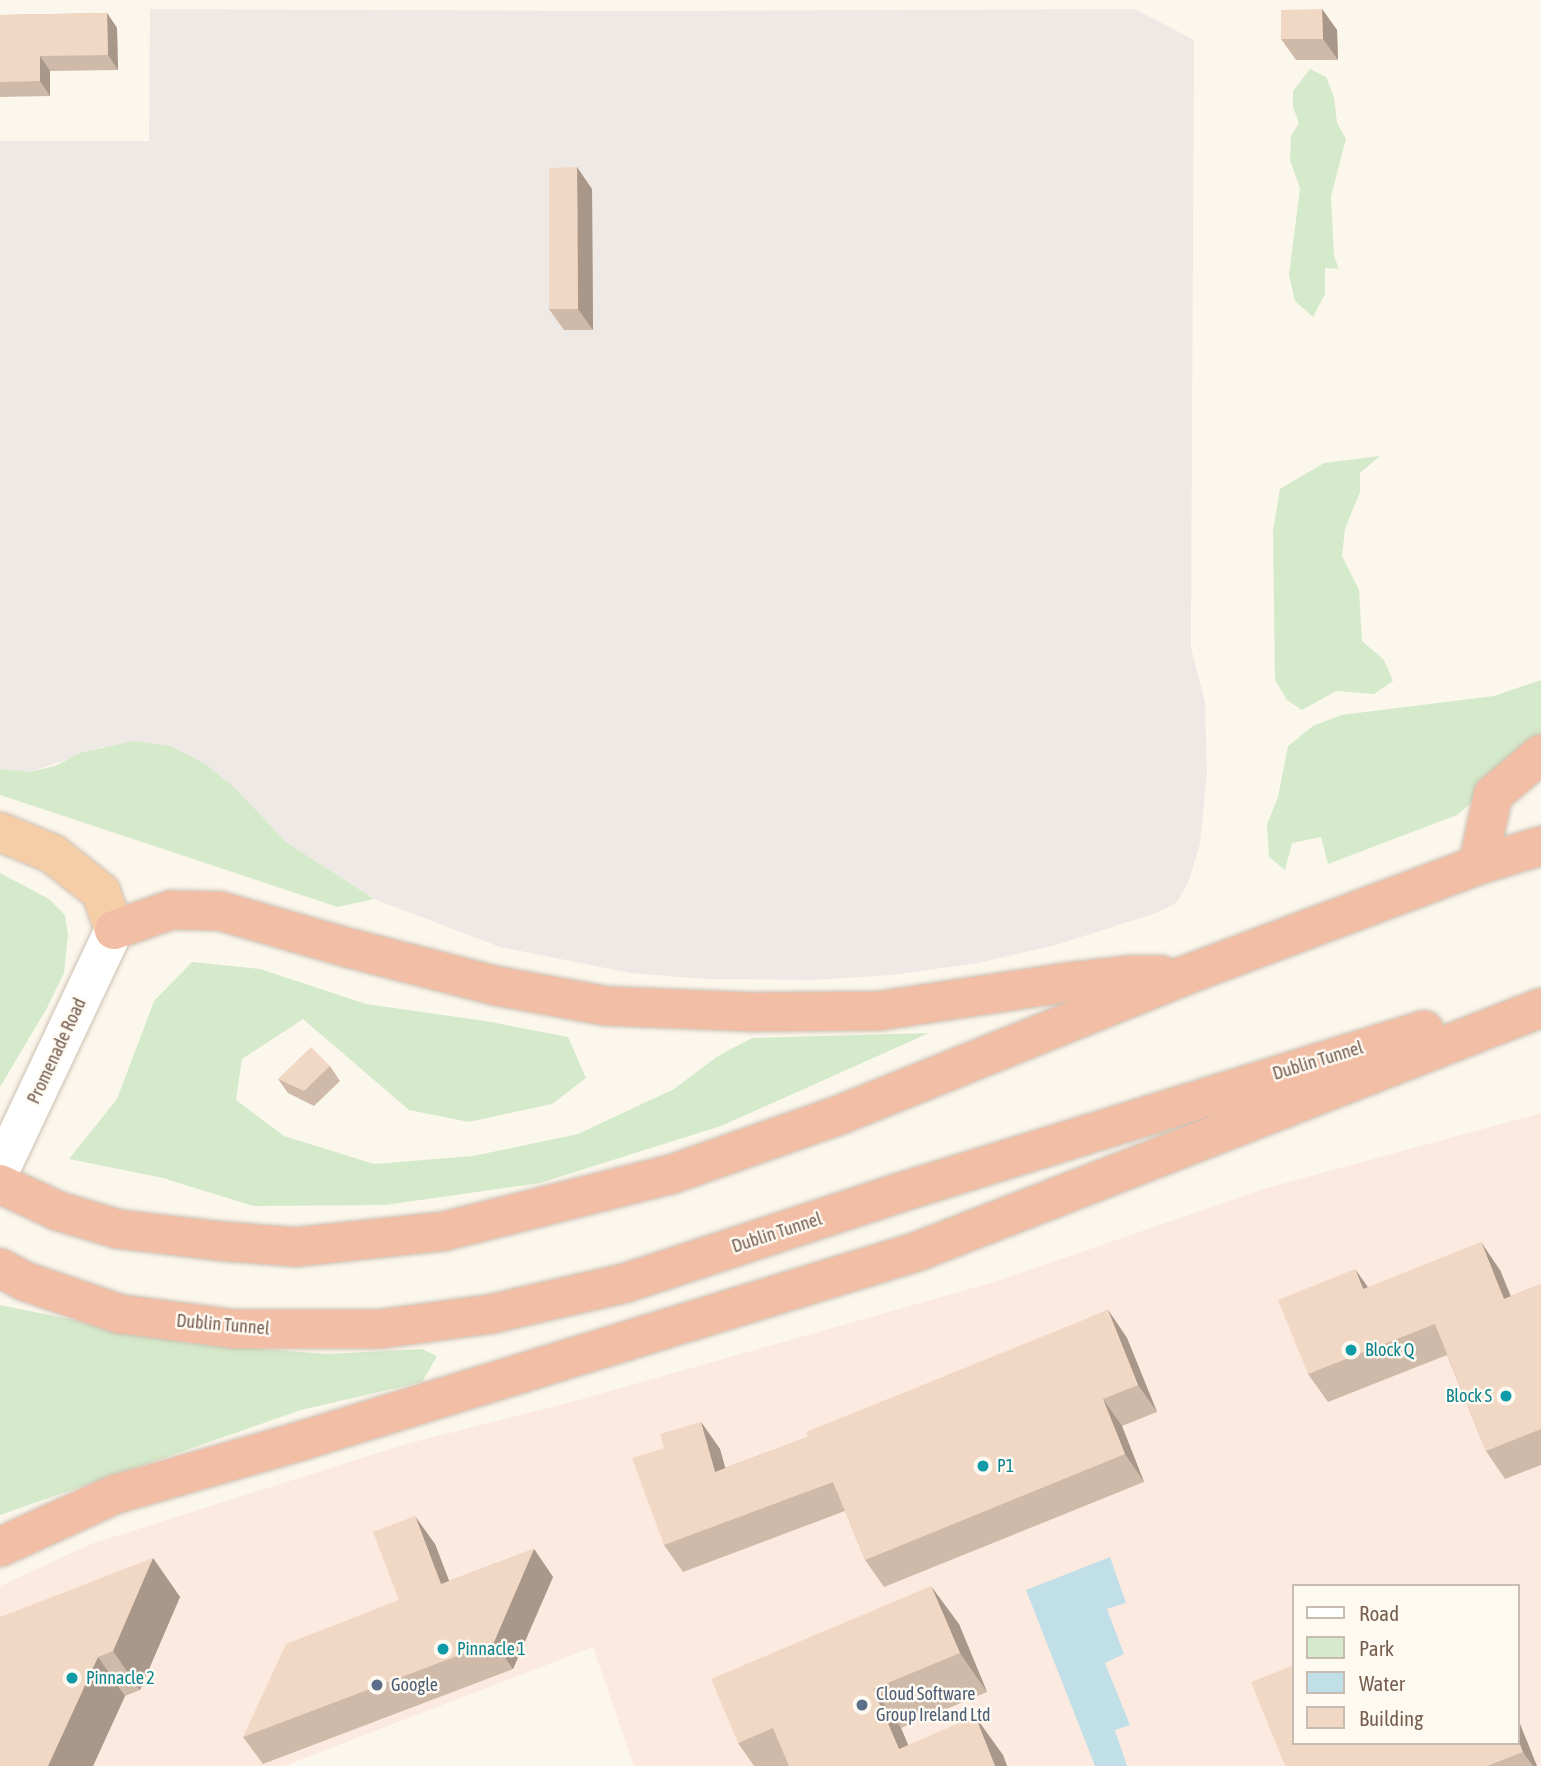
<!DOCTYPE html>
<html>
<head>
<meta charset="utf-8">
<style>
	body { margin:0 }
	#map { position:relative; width:1541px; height:1766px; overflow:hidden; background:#fcf7ec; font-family:"Asap Condensed",sans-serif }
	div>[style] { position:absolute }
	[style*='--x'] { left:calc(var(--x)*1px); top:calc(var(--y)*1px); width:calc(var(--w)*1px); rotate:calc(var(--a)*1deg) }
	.commercial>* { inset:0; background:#fceae0 }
	.industrial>* { inset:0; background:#eee9e4 }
	.green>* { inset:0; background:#d5eaca }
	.water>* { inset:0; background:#c0dfe6 }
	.roads { filter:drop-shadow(0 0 2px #cebfb1) drop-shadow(0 0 2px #cebfb1) }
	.tertiary>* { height:38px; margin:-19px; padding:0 19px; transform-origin:19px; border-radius:19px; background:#fff }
	.trunk>* { height:38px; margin:-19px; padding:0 19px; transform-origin:19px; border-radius:19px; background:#f5cea7 }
	.motorway>* { height:38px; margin:-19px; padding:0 19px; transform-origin:19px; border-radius:19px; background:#f3bea6 }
	.wall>* { inset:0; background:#cfbaa9 }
	.shaded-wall>* { inset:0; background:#a99789 }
	.building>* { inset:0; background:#f1d8c4 }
	.dots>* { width:19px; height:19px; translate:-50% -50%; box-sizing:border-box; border:4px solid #fefaf2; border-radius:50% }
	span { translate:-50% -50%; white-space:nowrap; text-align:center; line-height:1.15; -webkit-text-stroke:5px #fefaf2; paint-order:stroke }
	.street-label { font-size:18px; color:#775f4f }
	.culture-label { font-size:18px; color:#0d838f }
	.left { translate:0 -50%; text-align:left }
	.right { translate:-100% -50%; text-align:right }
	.service-label { font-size:18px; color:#4e5e75 }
	.legend { position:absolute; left:1292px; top:1584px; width:228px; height:161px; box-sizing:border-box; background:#fefaf2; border:2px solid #c8bcb1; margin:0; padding:9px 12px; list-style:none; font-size:21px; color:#775f4f }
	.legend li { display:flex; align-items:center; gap:14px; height:35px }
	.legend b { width:35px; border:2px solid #c8bcb1 }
</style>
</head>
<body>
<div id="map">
	<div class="commercial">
		<div style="clip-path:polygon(evenodd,1541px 1113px,1541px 1766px,634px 1766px,593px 1647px,284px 1766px,0 1766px,0 1586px,91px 1544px,406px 1444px,575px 1401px,994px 1282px,1267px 1188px,1541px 1113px,1294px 1586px,1518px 1586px,1518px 1743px,1294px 1743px,1294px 1586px)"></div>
	</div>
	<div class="industrial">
		<div style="clip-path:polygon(150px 9px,630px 11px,1135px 9px,1194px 40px,1191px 634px,1191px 648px,1205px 702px,1207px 773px,1200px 844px,1188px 883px,1176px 903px,1156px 913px,1056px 945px,978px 963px,892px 975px,813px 980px,707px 979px,630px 973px,500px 947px,374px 899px,286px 842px,237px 790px,103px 747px,30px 772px,0 769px,0 141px,149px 141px)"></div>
	</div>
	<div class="green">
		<div style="clip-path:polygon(1310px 69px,1326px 77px,1334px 97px,1337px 123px,1346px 139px,1331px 196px,1334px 256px,1339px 269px,1325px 268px,1325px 294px,1313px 317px,1295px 301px,1289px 275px,1300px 188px,1290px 160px,1291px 136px,1299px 123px,1293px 107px,1293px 91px)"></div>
		<div style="clip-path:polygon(1380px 456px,1360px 473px,1360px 492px,1345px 529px,1342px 556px,1359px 590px,1362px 641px,1384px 660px,1393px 681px,1374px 694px,1336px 691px,1302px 710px,1287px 700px,1275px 680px,1273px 531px,1280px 489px,1324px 463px)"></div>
		<div style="clip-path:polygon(1541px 680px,1541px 749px,1514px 766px,1457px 815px,1328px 864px,1321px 837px,1292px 843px,1285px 870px,1269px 857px,1267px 824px,1278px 797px,1288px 746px,1313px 726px,1341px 715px,1494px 696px)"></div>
		<div style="clip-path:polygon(134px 741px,170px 746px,204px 763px,237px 790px,286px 842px,374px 899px,338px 907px,0 795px,0 769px,30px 772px,55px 766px,80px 753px)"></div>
		<div style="clip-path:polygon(0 873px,49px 899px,65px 915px,68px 935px,64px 973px,47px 1008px,0 1087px)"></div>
		<div style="clip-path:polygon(192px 962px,260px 969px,366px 1004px,485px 1021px,568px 1037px,586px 1078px,552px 1104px,469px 1122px,409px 1110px,303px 1019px,242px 1059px,236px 1100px,284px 1136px,374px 1164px,473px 1156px,578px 1134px,674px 1089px,718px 1056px,752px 1038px,929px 1033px,721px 1126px,540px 1183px,385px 1205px,253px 1206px,163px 1178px,69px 1159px,117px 1099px,154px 1001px)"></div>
		<div style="clip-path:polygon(0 1305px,188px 1343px,327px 1354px,422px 1349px,437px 1356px,422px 1382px,301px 1410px,0 1515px)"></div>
	</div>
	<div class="water">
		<div style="clip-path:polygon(1110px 1557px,1126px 1603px,1107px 1609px,1124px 1654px,1105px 1663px,1130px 1725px,1115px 1730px,1127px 1766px,1095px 1766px,1026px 1590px)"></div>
	</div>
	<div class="roads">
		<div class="tertiary">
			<div style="--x:0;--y:1171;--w:267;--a:-64.7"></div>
		</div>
		<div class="trunk">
			<div style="--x:0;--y:832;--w:57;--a:22.5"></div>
			<div style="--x:53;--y:854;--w:61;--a:38.4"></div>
			<div style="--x:101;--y:892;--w:40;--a:71.1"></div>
		</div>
		<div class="motorway">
			<div style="--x:1478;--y:865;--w:72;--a:-77.9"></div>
			<div style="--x:1493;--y:795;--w:63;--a:-40.5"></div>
			<div style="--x:114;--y:930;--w:60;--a:-19.3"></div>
			<div style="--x:171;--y:910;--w:49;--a:1.2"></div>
			<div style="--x:220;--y:911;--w:134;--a:16"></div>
			<div style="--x:349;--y:948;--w:153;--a:14.4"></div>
			<div style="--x:497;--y:986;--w:111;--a:10.4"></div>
			<div style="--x:606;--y:1006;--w:148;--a:2.3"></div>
			<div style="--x:754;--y:1012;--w:124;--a:-0.5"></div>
			<div style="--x:878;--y:1011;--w:193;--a:-8.6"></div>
			<div style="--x:1069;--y:982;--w:61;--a:-6.5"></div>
			<div style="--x:1130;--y:975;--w:31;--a:0"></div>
			<div style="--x:0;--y:1184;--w:64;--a:25"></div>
			<div style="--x:58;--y:1211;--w:63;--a:16.7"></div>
			<div style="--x:118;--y:1229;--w:101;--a:6.8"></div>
			<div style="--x:218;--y:1241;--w:78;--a:4.4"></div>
			<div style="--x:296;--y:1247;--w:150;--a:-6.1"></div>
			<div style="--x:445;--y:1231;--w:234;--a:-14.1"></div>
			<div style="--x:672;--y:1174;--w:180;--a:-19.4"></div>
			<div style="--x:842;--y:1114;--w:368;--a:-22"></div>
			<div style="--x:1183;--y:976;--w:315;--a:-20.6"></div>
			<div style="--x:1478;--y:865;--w:66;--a:-16.8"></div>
			<div style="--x:0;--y:1268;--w:27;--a:28"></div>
			<div style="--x:24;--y:1281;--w:102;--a:19"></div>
			<div style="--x:120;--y:1314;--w:115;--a:7.5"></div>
			<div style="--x:234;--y:1329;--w:146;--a:0"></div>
			<div style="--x:380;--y:1329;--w:112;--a:-7.7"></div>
			<div style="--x:491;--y:1314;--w:138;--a:-13"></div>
			<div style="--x:625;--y:1283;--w:284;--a:-18.2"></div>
			<div style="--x:895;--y:1194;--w:554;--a:-17.22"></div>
			<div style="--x:0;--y:1547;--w:128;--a:-24.6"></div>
			<div style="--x:116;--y:1494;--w:196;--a:-16"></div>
			<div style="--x:304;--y:1440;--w:640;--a:-17.08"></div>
			<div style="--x:916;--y:1252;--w:671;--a:-21.33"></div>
		</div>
	</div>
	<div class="wall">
		<div style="clip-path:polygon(1322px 9px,1337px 30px,1338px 60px,1296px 60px,1281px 39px)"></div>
		<div style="clip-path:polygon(107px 13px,117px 28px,118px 70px,50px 71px,50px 96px,0 97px,0 15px)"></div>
		<div style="clip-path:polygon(592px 189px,593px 330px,564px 330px,549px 309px)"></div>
		<div style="clip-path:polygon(330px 1066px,340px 1081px,314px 1106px,288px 1093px,278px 1079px)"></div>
		<div style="clip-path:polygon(1500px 1270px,1511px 1296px,1541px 1284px,1541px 1465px,1505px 1479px,1486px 1451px,1447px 1355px,1328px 1402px,1308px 1374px,1368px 1287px)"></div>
		<div style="clip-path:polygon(1108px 1310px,1127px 1338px,1157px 1412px,1122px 1426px,1144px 1482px,884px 1587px,865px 1560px,845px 1511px,683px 1572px,664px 1545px,664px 1448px,701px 1422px,720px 1449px,725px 1468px,808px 1437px)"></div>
		<div style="clip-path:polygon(435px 1544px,449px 1581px,534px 1549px,553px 1577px,513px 1669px,263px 1764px,243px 1737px,399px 1600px)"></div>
		<div style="clip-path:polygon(153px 1558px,180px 1597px,140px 1690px,125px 1696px,93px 1766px,0 1766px)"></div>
		<div style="clip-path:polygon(959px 1624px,987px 1692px,901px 1728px,908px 1745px,1003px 1755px,1007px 1766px,754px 1766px,738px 1743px)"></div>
		<div style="clip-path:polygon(1518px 1743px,1537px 1766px,1285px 1766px)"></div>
	</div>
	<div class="shaded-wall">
		<div style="clip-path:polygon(1322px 9px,1337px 30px,1338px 60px,1323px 39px)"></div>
		<div style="clip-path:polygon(107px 13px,117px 28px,118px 70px,108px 55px)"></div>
		<div style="clip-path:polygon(40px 56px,50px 71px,50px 96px,40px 81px)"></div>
		<div style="clip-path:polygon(577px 167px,592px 189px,593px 330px,578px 309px)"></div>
		<div style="clip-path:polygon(1481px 1242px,1500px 1270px,1523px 1327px,1504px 1299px)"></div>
		<div style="clip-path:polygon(1355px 1269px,1375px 1297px,1363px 1289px)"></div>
		<div style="clip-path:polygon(1108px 1310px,1127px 1338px,1157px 1412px,1138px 1385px)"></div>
		<div style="clip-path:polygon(1103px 1399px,1122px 1426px,1144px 1482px,1125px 1454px)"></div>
		<div style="clip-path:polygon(701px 1422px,720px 1449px,734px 1499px,715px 1472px)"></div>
		<div style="clip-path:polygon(415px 1516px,435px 1544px,461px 1612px,441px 1584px)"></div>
		<div style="clip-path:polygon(534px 1549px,553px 1577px,513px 1669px,494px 1642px)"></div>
		<div style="clip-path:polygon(153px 1558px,180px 1597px,140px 1690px,113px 1651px)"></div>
		<div style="clip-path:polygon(931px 1586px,959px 1624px,987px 1692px,960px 1653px)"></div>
		<div style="clip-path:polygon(98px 1657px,125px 1696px,93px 1766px,48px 1766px)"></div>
		<div style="clip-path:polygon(873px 1689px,901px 1728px,917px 1766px,899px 1749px)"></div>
		<div style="clip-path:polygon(975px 1716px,1003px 1755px,1007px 1766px,995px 1766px)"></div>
		<div style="clip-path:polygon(1518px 1719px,1537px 1766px,1533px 1766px,1523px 1752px,1518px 1740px)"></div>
	</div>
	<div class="building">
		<div style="clip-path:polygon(1322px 9px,1323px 39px,1281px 39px,1281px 10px)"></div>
		<div style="clip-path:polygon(107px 13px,108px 55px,40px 56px,40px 81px,0 82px,0 15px)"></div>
		<div style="clip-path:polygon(577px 167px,578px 309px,549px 309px,549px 168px)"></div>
		<div style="clip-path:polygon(311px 1047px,330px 1066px,304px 1091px,278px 1079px)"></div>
		<div style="clip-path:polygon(1481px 1242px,1504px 1299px,1541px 1284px,1541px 1429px,1486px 1451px,1435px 1324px,1308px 1374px,1278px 1300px,1355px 1269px,1363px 1289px)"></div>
		<div style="clip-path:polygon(1108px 1310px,1138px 1385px,1103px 1399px,1125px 1454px,865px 1560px,833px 1482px,664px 1545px,632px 1458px,664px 1448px,660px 1434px,701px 1422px,715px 1472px,808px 1437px,806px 1432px)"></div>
		<div style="clip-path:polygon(415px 1516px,441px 1584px,534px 1549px,494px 1642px,243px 1737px,286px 1644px,399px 1600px,373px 1532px)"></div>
		<div style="clip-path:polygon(153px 1558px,113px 1651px,98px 1657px,48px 1766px,0 1766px,0 1617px)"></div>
		<div style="clip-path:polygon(931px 1586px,960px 1653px,873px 1689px,899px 1749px,975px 1716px,995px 1766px,789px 1766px,773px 1728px,738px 1743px,711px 1679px)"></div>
		<div style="clip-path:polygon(1294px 1665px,1294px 1743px,1518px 1743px,1518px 1740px,1523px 1752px,1487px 1766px,1285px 1766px,1251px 1682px)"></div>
	</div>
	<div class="dots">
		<div style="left:1351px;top:1350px;background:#0f9aa8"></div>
		<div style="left:1506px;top:1396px;background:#0f9aa8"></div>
		<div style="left:983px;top:1466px;background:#0f9aa8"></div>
		<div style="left:443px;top:1649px;background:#0f9aa8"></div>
		<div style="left:72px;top:1678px;background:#0f9aa8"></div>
		<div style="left:377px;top:1685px;background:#5c6f8a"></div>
		<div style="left:862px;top:1705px;background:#5c6f8a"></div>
	</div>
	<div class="street-label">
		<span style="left:57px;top:1051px;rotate:-65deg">Promenade Road</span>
		<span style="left:1318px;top:1061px;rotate:-17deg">Dublin Tunnel</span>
		<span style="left:777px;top:1233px;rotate:-18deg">Dublin Tunnel</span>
		<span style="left:223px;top:1325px;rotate:5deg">Dublin Tunnel</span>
	</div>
	<div class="culture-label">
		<span class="left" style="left:1365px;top:1350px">Block Q</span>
		<span class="right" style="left:1492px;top:1396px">Block S</span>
		<span class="left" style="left:997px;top:1466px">P1</span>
		<span class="left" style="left:457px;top:1649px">Pinnacle 1</span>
		<span class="left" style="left:86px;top:1678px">Pinnacle 2</span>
	</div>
	<div class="service-label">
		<span class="left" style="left:391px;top:1685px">Google</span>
		<span class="left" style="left:876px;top:1705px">Cloud Software<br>Group Ireland Ltd</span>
	</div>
	<ul class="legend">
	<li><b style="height:9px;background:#fff"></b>Road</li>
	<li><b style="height:19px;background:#d5eaca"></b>Park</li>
	<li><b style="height:19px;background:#c0dfe6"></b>Water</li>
	<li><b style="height:19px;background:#f1d8c4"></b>Building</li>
	</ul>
</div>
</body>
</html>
